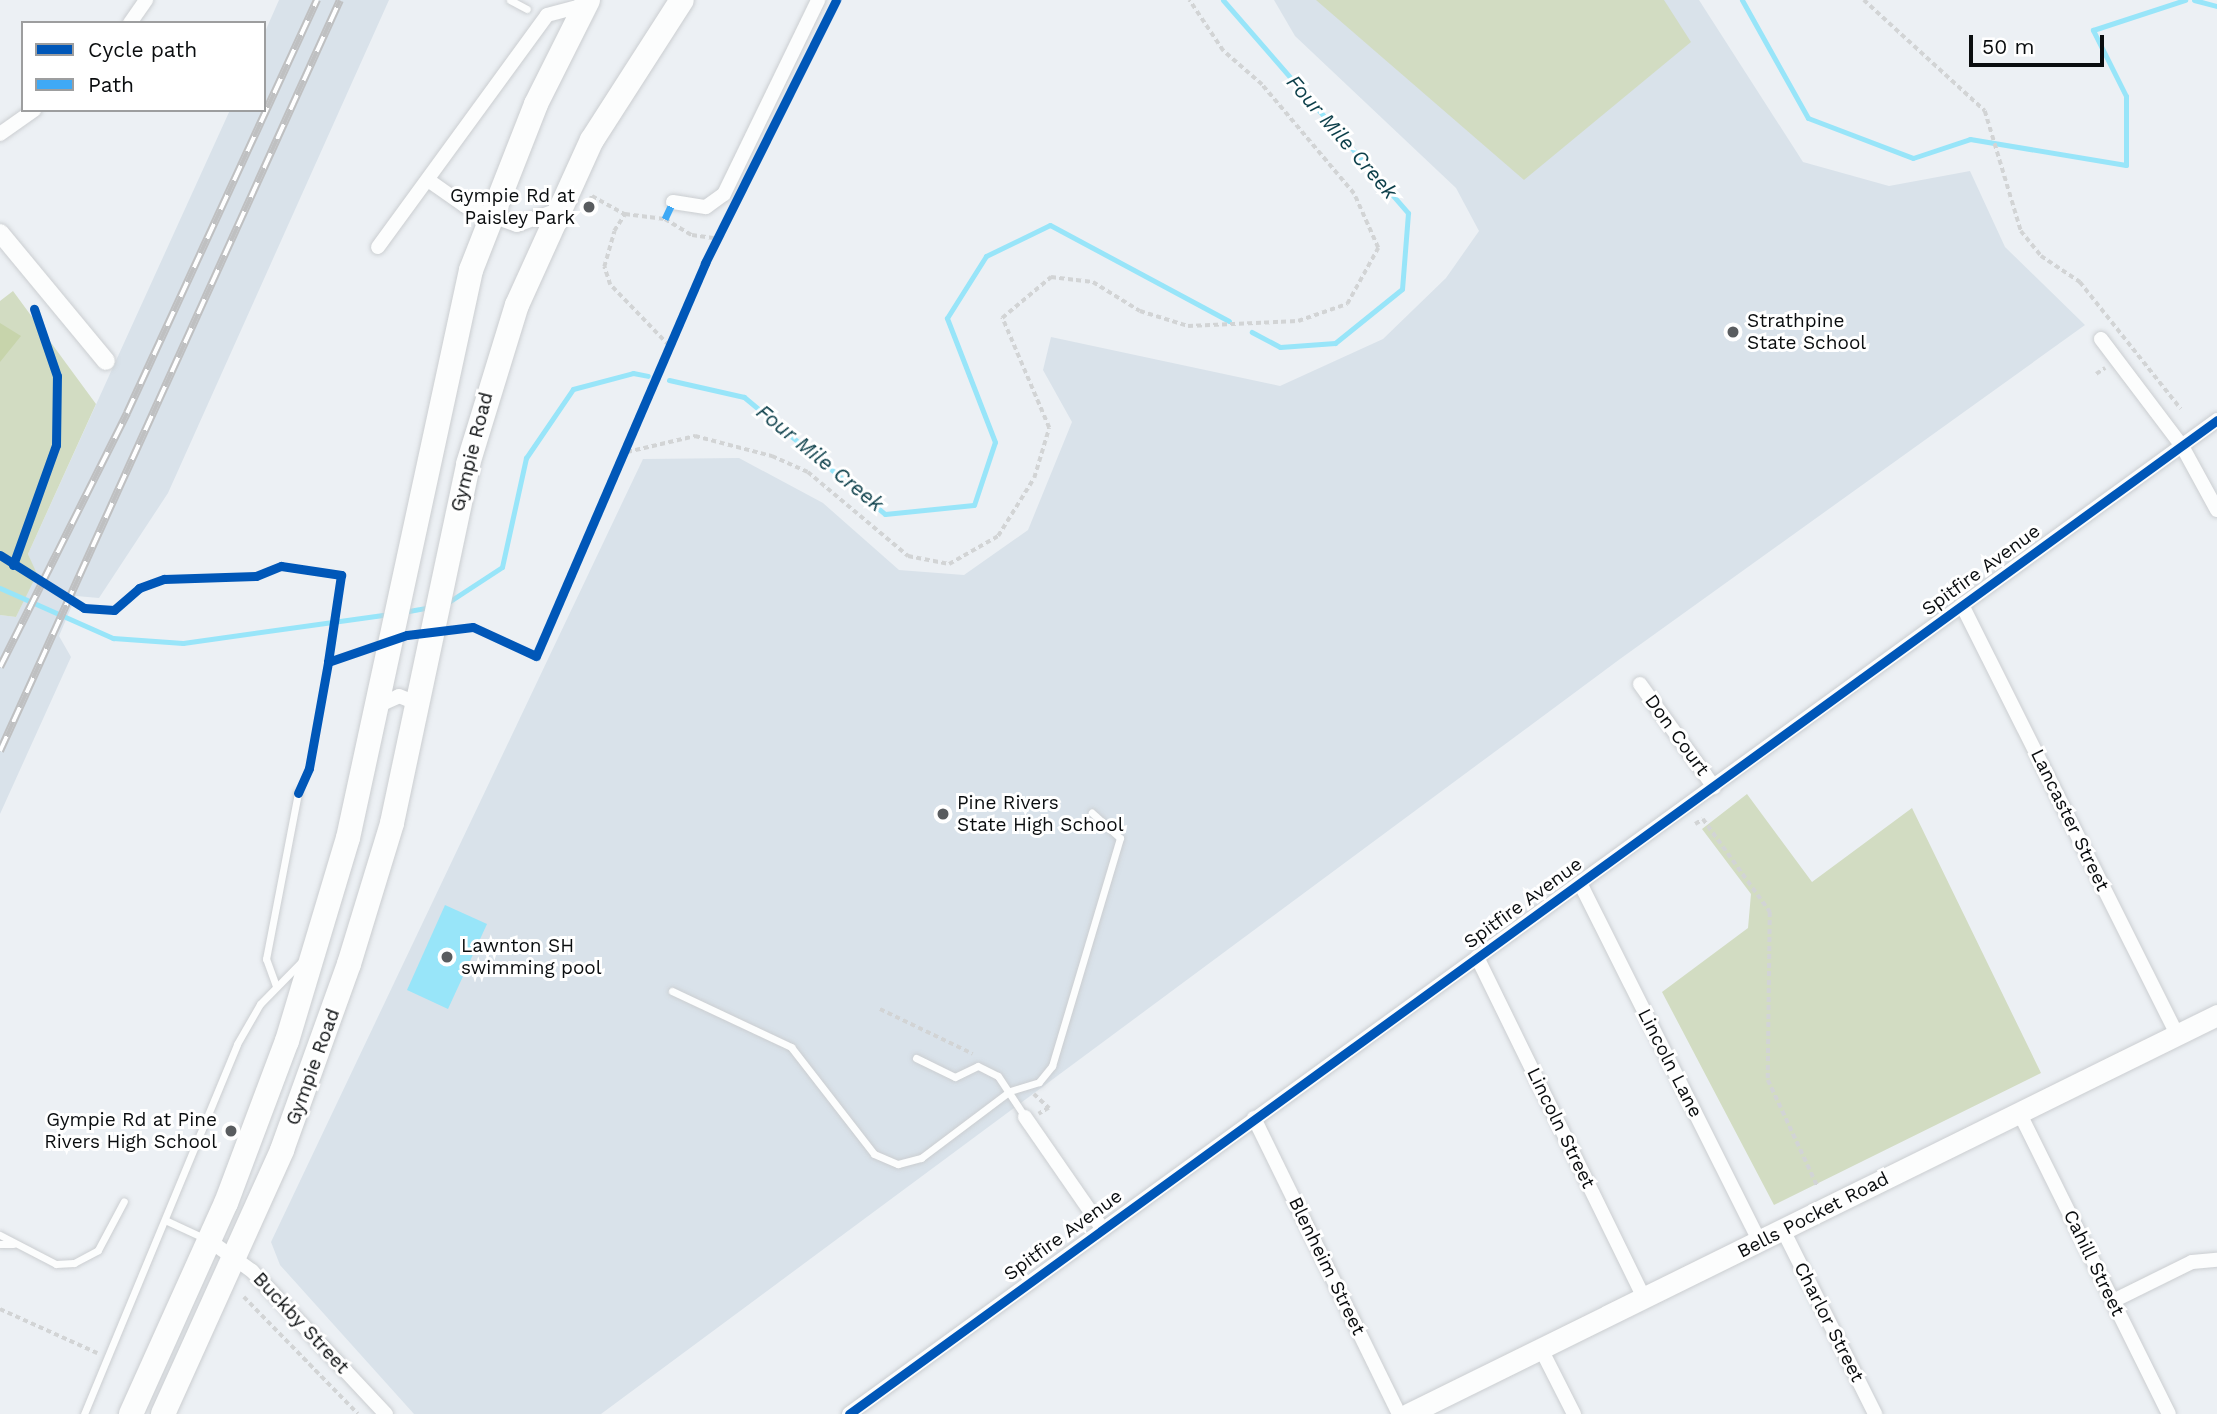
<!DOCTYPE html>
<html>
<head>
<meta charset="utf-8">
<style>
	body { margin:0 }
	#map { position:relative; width:2217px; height:1414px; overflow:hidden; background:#ecf0f4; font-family:"Work Sans",sans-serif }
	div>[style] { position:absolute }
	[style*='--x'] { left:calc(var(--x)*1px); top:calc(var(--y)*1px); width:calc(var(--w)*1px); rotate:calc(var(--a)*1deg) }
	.built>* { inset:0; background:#d9e2ea }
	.green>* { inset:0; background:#d2dcc2 }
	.forest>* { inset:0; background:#c7d4ab }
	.water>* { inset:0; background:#98e5f9 }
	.stream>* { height:5px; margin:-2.5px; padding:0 2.5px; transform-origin:2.5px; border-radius:2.5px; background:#98e5f9 }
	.path>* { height:3.5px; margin-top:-1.75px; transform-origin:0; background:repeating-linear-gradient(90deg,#d2d4d5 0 5px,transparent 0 8.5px) }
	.roads { filter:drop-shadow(0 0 2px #cbced1) drop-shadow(0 0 2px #cbced1) }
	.service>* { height:7px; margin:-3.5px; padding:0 3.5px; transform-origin:3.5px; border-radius:3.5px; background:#fcfdfd }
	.minor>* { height:14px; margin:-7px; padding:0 7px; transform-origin:7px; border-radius:7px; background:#fcfdfd }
	.tertiary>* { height:18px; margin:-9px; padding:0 9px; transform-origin:9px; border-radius:9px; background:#fcfdfd }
	.secondary>* { height:21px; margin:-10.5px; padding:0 10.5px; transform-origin:10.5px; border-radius:10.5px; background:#fcfdfd }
	.trunk>* { height:24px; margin:-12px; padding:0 12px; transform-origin:12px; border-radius:12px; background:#fcfdfd }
	.rail>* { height:8px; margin-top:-4px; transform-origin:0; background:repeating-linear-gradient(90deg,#fff 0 16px,#bfc0c1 0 32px); box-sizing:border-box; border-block:2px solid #bfc0c1 }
	.quiet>* { height:7px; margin-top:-3.5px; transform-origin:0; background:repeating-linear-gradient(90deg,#3fa9f5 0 14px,transparent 0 21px) }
	.cycleway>* { height:9px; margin:-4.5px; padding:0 4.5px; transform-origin:4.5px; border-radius:4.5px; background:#0057b8 }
	.dots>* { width:19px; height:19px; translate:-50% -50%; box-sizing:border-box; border:4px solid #fff; border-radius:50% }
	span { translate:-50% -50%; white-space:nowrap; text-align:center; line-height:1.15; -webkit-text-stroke:6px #fff; paint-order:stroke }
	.poi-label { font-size:19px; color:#0a0d0f }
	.right { translate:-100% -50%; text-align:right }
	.left { translate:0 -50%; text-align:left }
	.street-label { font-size:19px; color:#0a0d0f }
	.water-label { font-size:21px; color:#0c3f4a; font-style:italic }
	.legend { position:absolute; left:21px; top:21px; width:245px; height:91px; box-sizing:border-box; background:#fff; border:2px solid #9d9e9f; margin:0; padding:9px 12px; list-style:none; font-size:21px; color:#0a0d0f }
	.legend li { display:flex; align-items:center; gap:14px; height:35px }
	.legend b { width:35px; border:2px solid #9d9e9f }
	.scale { position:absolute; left:1969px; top:35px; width:135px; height:32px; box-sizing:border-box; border:4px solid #0a0d0f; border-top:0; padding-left:9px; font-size:21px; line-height:24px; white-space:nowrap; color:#0a0d0f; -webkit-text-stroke:5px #fff; paint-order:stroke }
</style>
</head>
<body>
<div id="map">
	<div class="built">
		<div style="clip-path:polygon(279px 0,389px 0,168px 493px,99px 598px,76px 596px,59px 636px,71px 657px,0 814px,0 615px,16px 617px,36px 574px,28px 554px,230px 110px,264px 110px,264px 34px)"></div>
		<div style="clip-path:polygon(1274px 0,1699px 0,1803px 162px,1889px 186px,1970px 171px,2005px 247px,2085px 325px,1620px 659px,601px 1414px,414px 1414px,280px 1265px,271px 1242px,643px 459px,739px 458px,823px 503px,899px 570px,964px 575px,1028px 530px,1072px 422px,1043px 370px,1051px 337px,1280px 386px,1383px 339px,1446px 278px,1479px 231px,1456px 188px,1295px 36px)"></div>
	</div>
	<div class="green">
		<div style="clip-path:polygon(1316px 0,1664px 0,1691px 42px,1524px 180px)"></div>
		<div style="clip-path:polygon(13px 291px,96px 404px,28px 554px,37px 574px,16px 617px,0 615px,0 301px)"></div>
		<div style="clip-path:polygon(1747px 794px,1812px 882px,1912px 808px,2041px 1073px,1774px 1205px,1662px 992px,1748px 928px,1751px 894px,1702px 829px)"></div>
	</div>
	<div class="forest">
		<div style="clip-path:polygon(0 323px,21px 336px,0 362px)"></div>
	</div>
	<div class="water">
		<div style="clip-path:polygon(445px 905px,487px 924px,448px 1009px,407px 990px)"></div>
	</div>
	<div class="stream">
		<div style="--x:1223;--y:0;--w:282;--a:49"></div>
		<div style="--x:1408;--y:213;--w:76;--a:94.5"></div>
		<div style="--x:1402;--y:289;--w:86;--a:141.1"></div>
		<div style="--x:1335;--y:343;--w:55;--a:175.8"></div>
		<div style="--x:1280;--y:347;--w:32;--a:-152"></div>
		<div style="--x:1742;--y:0;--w:135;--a:60.8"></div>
		<div style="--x:1808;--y:118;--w:112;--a:20.9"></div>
		<div style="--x:1913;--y:158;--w:60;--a:-18.4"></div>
		<div style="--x:1970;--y:139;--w:158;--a:9.5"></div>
		<div style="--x:2126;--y:165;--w:69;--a:-90"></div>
		<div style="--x:2126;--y:96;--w:74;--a:-116.6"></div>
		<div style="--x:2093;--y:30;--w:97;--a:-18.1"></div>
		<div style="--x:2194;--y:0;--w:24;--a:15"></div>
		<div style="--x:669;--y:380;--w:77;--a:12.8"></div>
		<div style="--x:744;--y:397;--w:183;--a:39.7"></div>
		<div style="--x:885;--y:514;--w:89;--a:-5.8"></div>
		<div style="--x:974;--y:505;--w:66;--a:-71.6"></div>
		<div style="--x:995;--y:442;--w:133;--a:-111.2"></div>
		<div style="--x:947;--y:318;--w:73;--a:-57.8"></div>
		<div style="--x:986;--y:256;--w:71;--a:-25.8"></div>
		<div style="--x:1050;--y:225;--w:203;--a:28.2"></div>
		<div style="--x:0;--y:588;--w:124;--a:23.9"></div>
		<div style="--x:113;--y:638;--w:70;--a:4.1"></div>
		<div style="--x:183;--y:643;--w:209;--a:-8"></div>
		<div style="--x:444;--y:605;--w:69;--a:-33.2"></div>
		<div style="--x:502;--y:567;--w:112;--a:-77.6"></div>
		<div style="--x:526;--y:458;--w:83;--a:-55.7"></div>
		<div style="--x:573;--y:389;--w:62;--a:-14.9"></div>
		<div style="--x:633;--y:373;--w:15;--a:11"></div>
		<div style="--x:403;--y:612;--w:28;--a:-10"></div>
	</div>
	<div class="path">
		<div style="--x:1864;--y:0;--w:164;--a:42.5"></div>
		<div style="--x:1985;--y:111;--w:125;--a:73.3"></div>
		<div style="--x:2021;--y:231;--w:32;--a:51"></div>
		<div style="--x:2041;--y:256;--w:47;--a:33.7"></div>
		<div style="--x:2080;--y:282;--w:162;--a:51.5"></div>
		<div style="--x:589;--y:201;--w:6;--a:-59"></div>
		<div style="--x:592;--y:196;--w:38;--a:29"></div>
		<div style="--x:669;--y:346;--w:85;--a:-134"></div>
		<div style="--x:610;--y:285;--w:19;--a:-108"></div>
		<div style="--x:604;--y:267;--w:37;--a:-74"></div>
		<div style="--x:614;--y:231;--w:20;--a:-57"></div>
		<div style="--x:625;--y:214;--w:40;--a:7.1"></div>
		<div style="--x:665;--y:219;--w:31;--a:31"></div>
		<div style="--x:692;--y:235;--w:27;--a:8"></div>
		<div style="--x:2096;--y:374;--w:11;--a:-34"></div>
		<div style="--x:627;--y:452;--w:70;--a:-13.2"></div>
		<div style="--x:695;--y:436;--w:80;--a:14.6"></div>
		<div style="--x:772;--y:456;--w:39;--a:24"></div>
		<div style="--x:808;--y:472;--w:131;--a:40"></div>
		<div style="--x:908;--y:556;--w:42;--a:11"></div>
		<div style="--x:949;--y:564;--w:56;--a:-29.7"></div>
		<div style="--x:998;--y:536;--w:68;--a:-58.2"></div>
		<div style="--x:1034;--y:478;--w:52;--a:-73.3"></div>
		<div style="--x:1049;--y:428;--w:120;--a:-113.1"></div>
		<div style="--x:1002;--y:318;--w:64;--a:-39.9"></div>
		<div style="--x:1051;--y:277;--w:42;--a:6.8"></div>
		<div style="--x:1093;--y:282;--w:55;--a:31.7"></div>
		<div style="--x:1140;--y:311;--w:50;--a:17.4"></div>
		<div style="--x:1188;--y:326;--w:110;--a:-2.6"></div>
		<div style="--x:1298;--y:321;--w:52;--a:-19.1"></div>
		<div style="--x:1347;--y:304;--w:64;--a:-61"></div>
		<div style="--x:1378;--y:248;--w:59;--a:-114"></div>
		<div style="--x:1354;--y:194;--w:143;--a:-130.2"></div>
		<div style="--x:1262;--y:85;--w:52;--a:-138.9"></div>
		<div style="--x:1223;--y:51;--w:61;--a:-123.7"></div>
		<div style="--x:1695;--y:824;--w:9;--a:-32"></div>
		<div style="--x:1703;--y:819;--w:115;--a:54.2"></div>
		<div style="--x:1770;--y:912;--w:168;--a:90.7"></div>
		<div style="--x:1768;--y:1080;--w:118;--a:65"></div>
		<div style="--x:880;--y:1009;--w:103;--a:25.8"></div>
		<div style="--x:1034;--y:1094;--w:21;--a:43"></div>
		<div style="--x:1049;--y:1108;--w:12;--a:149"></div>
		<div style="--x:244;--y:1297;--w:163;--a:45.7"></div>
		<div style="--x:0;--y:1309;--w:107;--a:24.4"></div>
	</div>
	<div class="roads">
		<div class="service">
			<div style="--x:510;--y:0;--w:19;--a:28"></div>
			<div style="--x:276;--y:986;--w:29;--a:-110"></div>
			<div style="--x:266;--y:959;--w:169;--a:-79.1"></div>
			<div style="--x:672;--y:991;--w:132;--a:25.2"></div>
			<div style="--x:791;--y:1047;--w:135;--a:52.2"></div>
			<div style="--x:874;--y:1154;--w:26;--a:23"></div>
			<div style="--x:898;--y:1164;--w:24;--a:-15"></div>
			<div style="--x:921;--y:1158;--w:111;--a:-37"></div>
			<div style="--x:1010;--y:1091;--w:30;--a:-17"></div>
			<div style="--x:1039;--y:1082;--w:21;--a:-51"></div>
			<div style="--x:1052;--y:1066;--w:238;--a:-73.4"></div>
			<div style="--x:1120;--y:838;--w:38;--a:-138"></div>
			<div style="--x:916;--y:1058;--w:43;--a:26"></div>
			<div style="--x:955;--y:1077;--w:25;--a:-26"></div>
			<div style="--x:978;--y:1066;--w:22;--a:27"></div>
			<div style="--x:998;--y:1076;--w:49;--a:56.6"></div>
			<div style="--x:165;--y:1220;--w:45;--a:24.9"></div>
			<div style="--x:0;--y:1235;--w:63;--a:27.4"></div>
			<div style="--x:56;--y:1264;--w:18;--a:-3"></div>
			<div style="--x:74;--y:1263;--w:27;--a:-28"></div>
			<div style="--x:98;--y:1250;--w:55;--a:-62"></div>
			<div style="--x:0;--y:1244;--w:13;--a:0"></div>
			<div style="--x:84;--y:1414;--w:400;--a:-67.5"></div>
			<div style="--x:237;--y:1044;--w:46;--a:-60.1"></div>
			<div style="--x:260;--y:1004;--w:63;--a:-45.6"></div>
		</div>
		<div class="minor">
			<div style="--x:130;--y:23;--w:28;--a:-55"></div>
			<div style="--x:0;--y:134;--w:42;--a:-35.2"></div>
			<div style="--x:428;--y:180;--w:45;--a:35.1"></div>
			<div style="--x:465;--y:206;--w:55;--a:20.1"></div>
			<div style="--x:517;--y:225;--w:44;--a:-20.1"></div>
			<div style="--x:673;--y:202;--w:33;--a:9"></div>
			<div style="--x:706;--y:207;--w:22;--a:-36"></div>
			<div style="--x:724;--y:194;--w:216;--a:-64.1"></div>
			<div style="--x:378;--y:247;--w:287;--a:-53.9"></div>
			<div style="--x:547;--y:15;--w:39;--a:-15"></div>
			<div style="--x:2101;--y:339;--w:134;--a:52.9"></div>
			<div style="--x:2182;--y:446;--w:73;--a:61.3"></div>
			<div style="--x:1962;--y:605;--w:481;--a:63.4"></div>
			<div style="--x:1640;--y:684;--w:127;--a:54.3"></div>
			<div style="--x:377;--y:706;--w:24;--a:-24"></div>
			<div style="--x:399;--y:696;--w:22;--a:22"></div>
			<div style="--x:1580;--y:883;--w:402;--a:63.4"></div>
			<div style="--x:1477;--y:957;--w:380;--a:63.9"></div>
			<div style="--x:2019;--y:1112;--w:337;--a:63.6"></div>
			<div style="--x:1025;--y:1117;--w:135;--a:55.3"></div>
			<div style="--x:1254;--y:1118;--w:330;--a:63.9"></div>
			<div style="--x:1783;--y:1230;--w:206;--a:63.4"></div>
			<div style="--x:210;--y:1241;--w:52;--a:35.5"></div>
			<div style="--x:252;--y:1271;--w:196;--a:46.9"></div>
			<div style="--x:2113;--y:1301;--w:88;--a:-26.3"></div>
			<div style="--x:2192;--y:1262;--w:25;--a:-5"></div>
			<div style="--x:1541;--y:1349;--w:73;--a:63.1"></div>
			<div style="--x:849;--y:1414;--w:1691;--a:-36"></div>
		</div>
		<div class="tertiary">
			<div style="--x:0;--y:233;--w:166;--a:50.4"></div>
		</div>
		<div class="secondary">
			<div style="--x:1408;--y:1414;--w:902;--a:-26.25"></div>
		</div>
		<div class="trunk">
			<div style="--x:131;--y:1414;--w:231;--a:-65.8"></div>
			<div style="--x:226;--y:1203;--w:173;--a:-69.4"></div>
			<div style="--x:287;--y:1041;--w:212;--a:-73.3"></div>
			<div style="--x:348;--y:838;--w:581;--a:-77.78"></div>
			<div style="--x:471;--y:270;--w:178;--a:-68.6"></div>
			<div style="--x:536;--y:104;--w:116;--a:-63.4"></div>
			<div style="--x:163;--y:1414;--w:290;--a:-65.7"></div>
			<div style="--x:282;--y:1150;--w:198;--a:-70.2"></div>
			<div style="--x:349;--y:964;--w:147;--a:-73"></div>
			<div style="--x:392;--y:823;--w:367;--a:-78"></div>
			<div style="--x:468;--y:464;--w:166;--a:-72.9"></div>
			<div style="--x:517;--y:305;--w:181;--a:-65.6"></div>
			<div style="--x:592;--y:140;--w:166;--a:-57.3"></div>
		</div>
	</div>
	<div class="rail">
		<div style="--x:0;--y:667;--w:284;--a:-63.4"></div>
		<div style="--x:127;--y:413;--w:455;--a:-65.3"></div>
		<div style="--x:0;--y:751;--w:824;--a:-65.64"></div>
	</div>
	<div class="quiet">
		<div style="--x:665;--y:219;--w:19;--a:-65"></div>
	</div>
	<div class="cycleway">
		<div style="--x:0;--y:555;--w:99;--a:32.2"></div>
		<div style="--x:84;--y:608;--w:30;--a:4"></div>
		<div style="--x:114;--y:610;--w:33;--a:-41"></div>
		<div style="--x:139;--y:588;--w:27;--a:-20"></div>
		<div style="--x:164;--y:579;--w:92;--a:-1.9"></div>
		<div style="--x:256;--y:576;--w:27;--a:-22"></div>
		<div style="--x:281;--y:566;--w:61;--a:8.5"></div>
		<div style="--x:341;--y:575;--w:88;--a:98.5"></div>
		<div style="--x:328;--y:662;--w:83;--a:-18.9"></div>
		<div style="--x:407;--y:635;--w:66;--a:-6.9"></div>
		<div style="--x:473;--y:627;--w:69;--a:24.7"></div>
		<div style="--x:536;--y:656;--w:428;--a:-66.7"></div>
		<div style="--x:705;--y:263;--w:294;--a:-63.5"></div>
		<div style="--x:13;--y:565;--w:127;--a:-70.3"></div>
		<div style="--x:56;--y:445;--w:69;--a:-89.2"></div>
		<div style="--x:57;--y:376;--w:71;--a:-108.9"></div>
		<div style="--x:298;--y:793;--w:27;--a:-66"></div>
		<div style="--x:309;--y:768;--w:108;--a:-79.8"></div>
		<div style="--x:849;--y:1414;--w:1691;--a:-36"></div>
	</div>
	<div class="dots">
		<div style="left:589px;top:207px;background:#595c5f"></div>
		<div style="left:1733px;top:332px;background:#595c5f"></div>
		<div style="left:943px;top:814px;background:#595c5f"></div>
		<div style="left:447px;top:957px;background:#595c5f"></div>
		<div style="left:231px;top:1131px;background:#595c5f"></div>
	</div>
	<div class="poi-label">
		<span class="right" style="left:575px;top:207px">Gympie Rd at<br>Paisley Park</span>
		<span class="left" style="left:1747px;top:332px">Strathpine<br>State School</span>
		<span class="left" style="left:957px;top:814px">Pine Rivers<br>State High School</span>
		<span class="left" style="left:461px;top:957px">Lawnton SH<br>swimming pool</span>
		<span class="right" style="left:217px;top:1131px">Gympie Rd at Pine<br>Rivers High School</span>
	</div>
	<div class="street-label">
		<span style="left:472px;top:452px;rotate:-76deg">Gympie Road</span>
		<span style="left:1981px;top:570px;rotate:-36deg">Spitfire Avenue</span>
		<span style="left:1677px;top:735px;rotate:54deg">Don Court</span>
		<span style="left:2070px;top:820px;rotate:64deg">Lancaster Street</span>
		<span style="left:1523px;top:903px;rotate:-36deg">Spitfire Avenue</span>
		<span style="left:1670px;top:1063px;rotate:63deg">Lincoln Lane</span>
		<span style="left:313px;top:1067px;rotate:-70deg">Gympie Road</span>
		<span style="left:1561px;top:1128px;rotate:64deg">Lincoln Street</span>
		<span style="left:1813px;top:1215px;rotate:-27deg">Bells Pocket Road</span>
		<span style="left:1063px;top:1235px;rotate:-36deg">Spitfire Avenue</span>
		<span style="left:2094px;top:1263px;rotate:64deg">Cahill Street</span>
		<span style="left:1327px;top:1266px;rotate:64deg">Blenheim Street</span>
		<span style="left:1829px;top:1322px;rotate:63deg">Charlor Street</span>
		<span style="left:301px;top:1323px;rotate:47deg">Buckby Street</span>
	</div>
	<div class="water-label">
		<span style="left:1342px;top:137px;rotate:49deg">Four Mile Creek</span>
		<span style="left:820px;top:458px;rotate:39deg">Four Mile Creek</span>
	</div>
	<ul class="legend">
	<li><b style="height:9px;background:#0057b8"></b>Cycle path</li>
	<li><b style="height:9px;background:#3fa9f5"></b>Path</li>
	</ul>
	<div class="scale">50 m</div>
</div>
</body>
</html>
